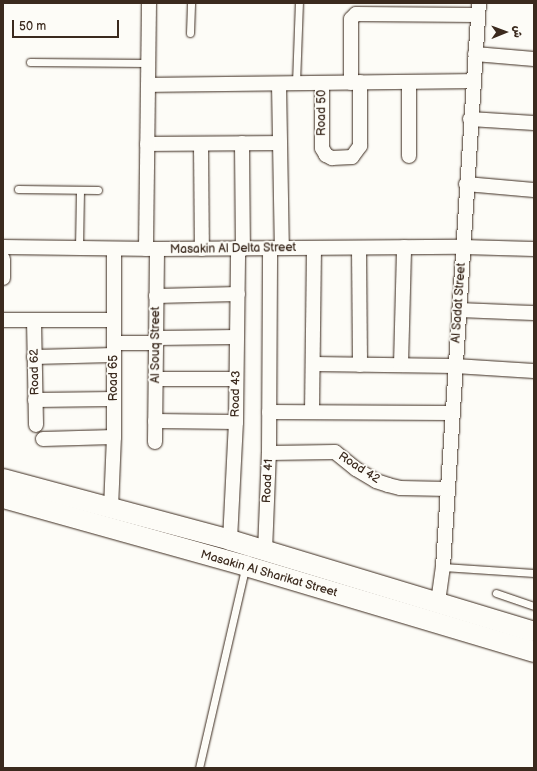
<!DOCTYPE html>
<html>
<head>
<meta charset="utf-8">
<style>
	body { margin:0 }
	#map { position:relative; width:537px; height:771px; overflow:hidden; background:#fdfcf7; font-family:"Balsamiq Sans","Playpen Sans Arabic",sans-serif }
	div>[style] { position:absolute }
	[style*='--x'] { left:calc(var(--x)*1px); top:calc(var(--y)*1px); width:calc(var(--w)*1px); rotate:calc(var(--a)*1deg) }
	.roads { filter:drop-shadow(0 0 1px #3b2a1e) drop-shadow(0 0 1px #3b2a1e) }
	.lane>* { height:7px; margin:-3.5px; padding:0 3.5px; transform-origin:3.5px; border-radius:3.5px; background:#fdfcf7 }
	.street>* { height:14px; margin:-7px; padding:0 7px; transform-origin:7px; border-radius:7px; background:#fdfcf7 }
	.secondary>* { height:20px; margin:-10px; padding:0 10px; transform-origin:10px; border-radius:10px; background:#fdfcf7 }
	span { translate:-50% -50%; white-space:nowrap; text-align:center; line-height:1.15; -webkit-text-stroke:3.5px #fdfcf7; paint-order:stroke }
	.street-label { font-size:12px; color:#3b2a1e }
	.frame { position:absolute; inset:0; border:4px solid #3b2a1e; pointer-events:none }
	.north { position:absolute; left:485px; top:12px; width:40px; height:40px; -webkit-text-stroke:3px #fdfcf7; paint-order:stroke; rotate:89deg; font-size:11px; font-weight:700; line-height:16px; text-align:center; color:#3b2a1e }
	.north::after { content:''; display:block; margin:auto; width:14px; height:18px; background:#3b2a1e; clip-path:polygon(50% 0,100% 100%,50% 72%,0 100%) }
	.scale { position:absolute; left:12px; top:20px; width:107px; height:18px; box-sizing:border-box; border:2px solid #3b2a1e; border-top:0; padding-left:5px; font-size:12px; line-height:14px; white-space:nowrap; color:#3b2a1e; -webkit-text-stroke:3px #fdfcf7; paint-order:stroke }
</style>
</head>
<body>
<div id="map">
	<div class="roads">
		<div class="lane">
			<div style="--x:190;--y:33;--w:30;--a:-88"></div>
			<div style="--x:30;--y:62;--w:118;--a:0.5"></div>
			<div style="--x:296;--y:83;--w:80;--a:-87.9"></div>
			<div style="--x:18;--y:189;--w:80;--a:0.7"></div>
			<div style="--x:79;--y:248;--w:58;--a:-89"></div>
			<div style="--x:443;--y:567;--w:91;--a:3.8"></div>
			<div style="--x:496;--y:593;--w:40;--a:18.9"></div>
			<div style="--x:199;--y:768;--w:205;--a:-77"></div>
		</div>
		<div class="street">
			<div style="--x:475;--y:54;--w:59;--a:4.8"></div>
			<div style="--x:322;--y:83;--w:65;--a:90"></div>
			<div style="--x:322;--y:148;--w:8;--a:60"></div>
			<div style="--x:326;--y:155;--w:7;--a:27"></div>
			<div style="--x:332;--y:158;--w:20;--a:-3"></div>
			<div style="--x:352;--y:157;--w:14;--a:-54"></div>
			<div style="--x:360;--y:146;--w:64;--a:-90"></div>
			<div style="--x:351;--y:83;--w:64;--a:-90"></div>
			<div style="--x:351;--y:19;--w:7;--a:-45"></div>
			<div style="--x:356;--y:14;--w:122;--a:0.5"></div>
			<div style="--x:279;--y:84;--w:164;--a:89"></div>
			<div style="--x:148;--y:85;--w:325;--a:-0.7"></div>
			<div style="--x:470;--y:119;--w:64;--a:3.6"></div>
			<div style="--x:242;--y:143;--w:106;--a:89.5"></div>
			<div style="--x:147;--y:144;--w:133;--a:-0.4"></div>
			<div style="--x:201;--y:144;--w:105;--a:89.5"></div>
			<div style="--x:409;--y:156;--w:74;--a:-90"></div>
			<div style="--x:466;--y:184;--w:68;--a:5"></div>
			<div style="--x:3;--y:247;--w:154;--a:0.7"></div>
			<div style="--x:157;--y:249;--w:306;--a:-0.4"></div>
			<div style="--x:463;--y:247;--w:71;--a:1.6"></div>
			<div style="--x:359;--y:248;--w:117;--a:89.5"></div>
			<div style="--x:146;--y:249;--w:246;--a:-89.3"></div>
			<div style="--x:3;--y:259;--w:19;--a:90"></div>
			<div style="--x:156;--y:296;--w:82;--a:-1.4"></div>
			<div style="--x:459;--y:310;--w:75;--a:2.3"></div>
			<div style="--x:3;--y:320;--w:111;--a:0"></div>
			<div style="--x:34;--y:320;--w:105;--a:88.9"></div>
			<div style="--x:156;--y:338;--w:81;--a:-0.7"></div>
			<div style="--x:114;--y:343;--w:42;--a:0"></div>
			<div style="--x:34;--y:357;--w:80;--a:-1.4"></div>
			<div style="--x:313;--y:364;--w:142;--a:0.8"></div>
			<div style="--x:455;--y:366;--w:79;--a:3.6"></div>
			<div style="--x:401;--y:365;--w:118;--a:-88.5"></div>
			<div style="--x:156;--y:379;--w:80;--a:0"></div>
			<div style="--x:35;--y:400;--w:79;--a:-0.7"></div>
			<div style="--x:269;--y:412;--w:183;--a:0.3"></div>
			<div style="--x:312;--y:412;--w:164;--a:-89.3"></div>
			<div style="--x:155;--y:421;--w:81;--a:0.7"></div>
			<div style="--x:43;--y:439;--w:71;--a:-1.6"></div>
			<div style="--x:155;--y:442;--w:193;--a:-89.4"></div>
			<div style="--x:269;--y:453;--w:66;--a:-0.9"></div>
			<div style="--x:335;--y:452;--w:27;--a:39"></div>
			<div style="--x:356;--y:469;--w:23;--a:31"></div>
			<div style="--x:376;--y:481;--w:13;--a:18"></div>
			<div style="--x:388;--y:485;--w:12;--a:14"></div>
			<div style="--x:400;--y:488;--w:48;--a:1.2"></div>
			<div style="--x:111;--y:508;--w:71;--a:-87.6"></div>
			<div style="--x:114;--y:437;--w:188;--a:-90"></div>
			<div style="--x:230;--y:540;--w:118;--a:-87.1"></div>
			<div style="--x:236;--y:422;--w:173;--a:-89.3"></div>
			<div style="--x:265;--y:551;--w:98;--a:-87.7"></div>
			<div style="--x:269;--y:453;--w:205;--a:-89.7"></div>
			<div style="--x:438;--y:602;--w:35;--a:-82"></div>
			<div style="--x:443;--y:567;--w:565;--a:-86.35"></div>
		</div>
		<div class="secondary">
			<div style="--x:3;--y:479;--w:235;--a:15"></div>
			<div style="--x:230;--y:540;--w:318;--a:16.8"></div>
			<div style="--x:3;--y:498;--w:252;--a:15.6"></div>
			<div style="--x:246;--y:566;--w:301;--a:16.6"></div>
		</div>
	</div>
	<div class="street-label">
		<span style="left:322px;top:113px;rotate:-90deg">Road 50</span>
		<span style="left:233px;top:249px;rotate:-1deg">Masakin Al Delta Street</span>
		<span style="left:459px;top:303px;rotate:-86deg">Al Sadat Street</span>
		<span style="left:156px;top:345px;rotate:-90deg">Al Souq Street</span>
		<span style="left:35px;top:372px;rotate:-91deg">Road 62</span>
		<span style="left:114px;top:378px;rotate:-90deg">Road 65</span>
		<span style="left:236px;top:394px;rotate:-89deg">Road 43</span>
		<span style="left:359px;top:468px;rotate:33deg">Road 42</span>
		<span style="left:268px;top:481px;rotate:-87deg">Road 41</span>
		<span style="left:269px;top:574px;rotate:16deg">Masakin Al Sharikat Street</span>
	</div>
	<div class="frame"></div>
	<div class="north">ش</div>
	<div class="scale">50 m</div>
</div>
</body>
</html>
